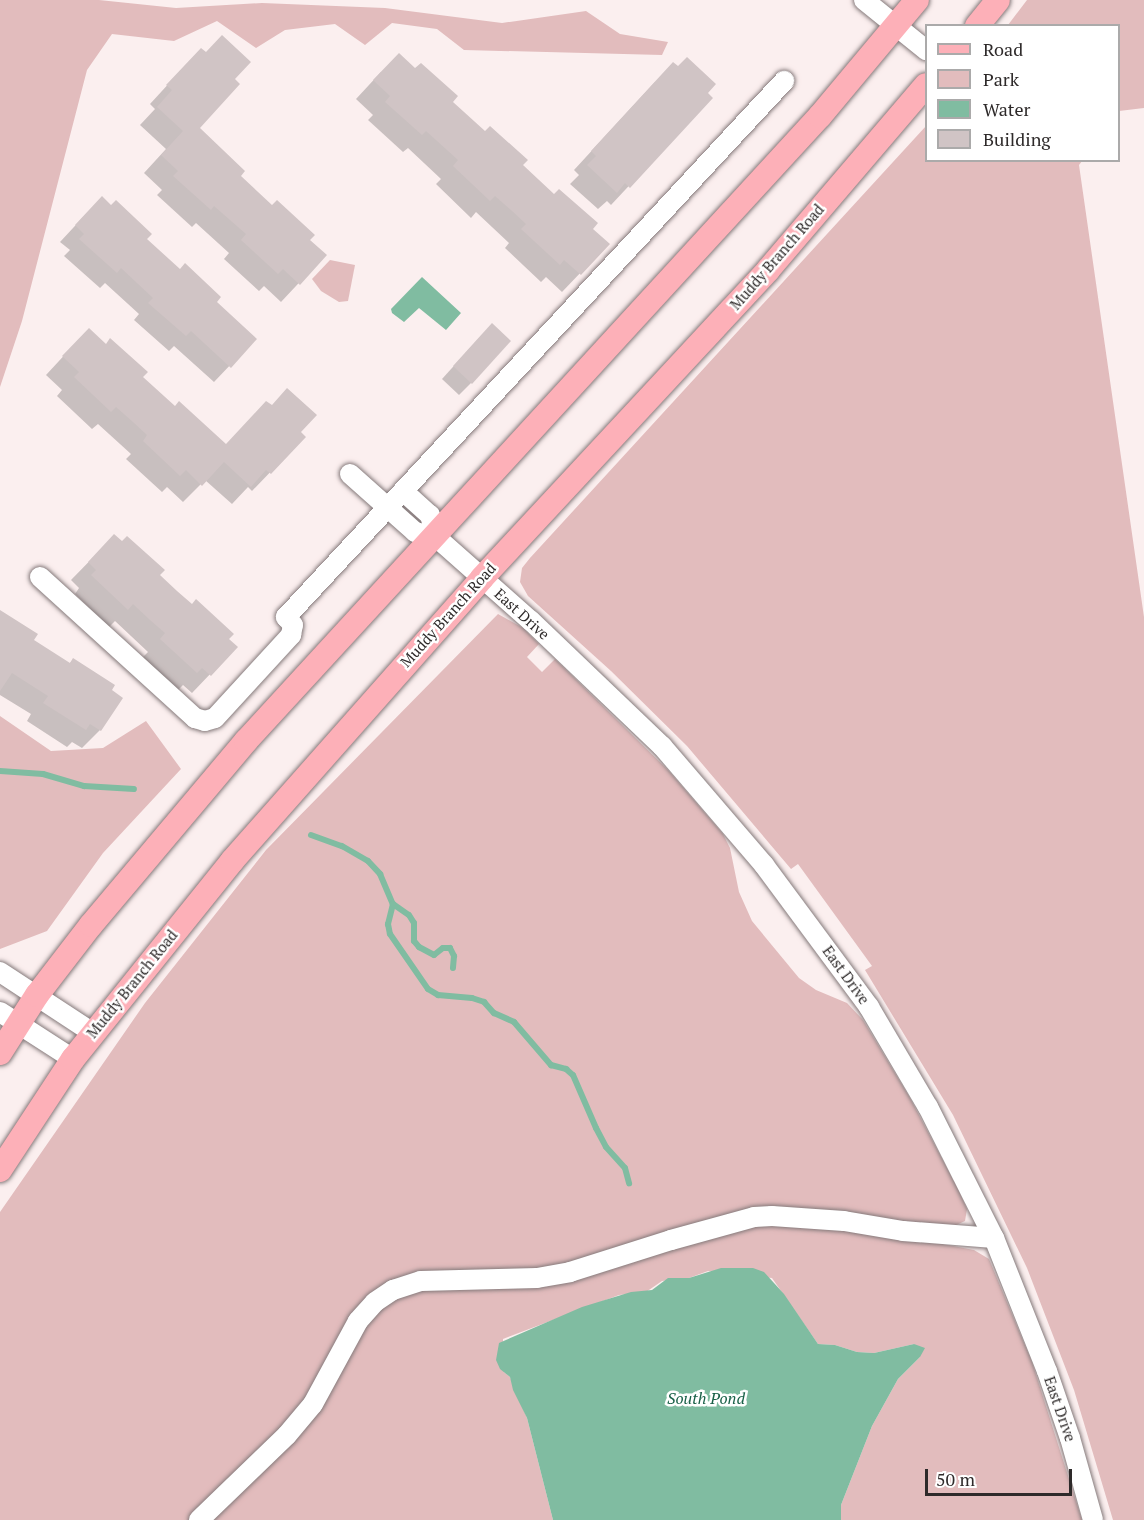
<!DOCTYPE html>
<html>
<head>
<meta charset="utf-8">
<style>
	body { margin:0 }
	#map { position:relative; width:1144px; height:1520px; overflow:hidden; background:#fbefef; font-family:"PT Serif",serif }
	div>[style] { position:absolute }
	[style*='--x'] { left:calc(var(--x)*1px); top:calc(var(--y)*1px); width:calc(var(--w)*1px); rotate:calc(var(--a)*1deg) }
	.green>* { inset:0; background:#e2bcbd }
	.water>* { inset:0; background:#80bca1 }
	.shadow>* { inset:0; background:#0003 }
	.stream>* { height:6px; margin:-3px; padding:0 3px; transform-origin:3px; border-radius:3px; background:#80bca1 }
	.building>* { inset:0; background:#d0c4c5 }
	.roads { filter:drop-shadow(0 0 2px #857a7b) drop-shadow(0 0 2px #857a7b) }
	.minor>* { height:20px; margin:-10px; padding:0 10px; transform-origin:10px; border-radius:10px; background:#fff }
	.major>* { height:24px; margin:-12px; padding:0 12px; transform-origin:12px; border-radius:12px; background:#fdb0b8 }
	span { translate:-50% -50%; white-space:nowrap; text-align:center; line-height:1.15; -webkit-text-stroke:5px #fff; paint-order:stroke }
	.street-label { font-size:15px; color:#2e2a2a }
	.water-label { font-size:16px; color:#186047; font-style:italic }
	.legend { position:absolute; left:925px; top:24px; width:195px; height:138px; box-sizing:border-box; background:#fff; border:2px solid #abaaaa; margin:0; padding:8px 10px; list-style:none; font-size:18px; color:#2e2a2a }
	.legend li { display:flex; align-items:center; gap:12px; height:30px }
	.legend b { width:30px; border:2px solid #abaaaa }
	.scale { position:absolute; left:925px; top:1469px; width:147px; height:27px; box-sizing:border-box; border:3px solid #2e2a2a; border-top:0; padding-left:8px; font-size:18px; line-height:21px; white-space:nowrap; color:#2e2a2a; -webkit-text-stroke:4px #fff; paint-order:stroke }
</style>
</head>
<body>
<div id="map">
	<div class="green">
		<div style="clip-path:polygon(0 0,99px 0,176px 8px,262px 3px,385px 8px,502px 23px,586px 11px,620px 34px,668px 42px,662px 55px,464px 50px,437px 29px,392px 23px,365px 45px,335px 24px,285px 30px,256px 48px,217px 21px,174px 41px,112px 34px,87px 70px,22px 321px,0 387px)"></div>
		<div style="clip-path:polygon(1027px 0,1144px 0,1144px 108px,1119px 111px,1118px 26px,1008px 25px)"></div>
		<div style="clip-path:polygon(926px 126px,926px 160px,1082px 161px,1079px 165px,1144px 617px,1144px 1520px,1113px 1520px,1074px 1390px,1027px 1268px,953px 1115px,865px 970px,872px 966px,798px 864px,791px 869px,687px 746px,611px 671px,528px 596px,520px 582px,522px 568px,530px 558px)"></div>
		<div style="clip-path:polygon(330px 260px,355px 265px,348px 301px,339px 302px,321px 291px,312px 279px)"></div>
		<div style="clip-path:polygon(498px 614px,523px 628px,539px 644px,527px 657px,542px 672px,555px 659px,668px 770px,723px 834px,730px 848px,739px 892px,752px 921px,799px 978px,816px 990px,847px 1003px,863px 1020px,910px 1098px,959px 1191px,967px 1209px,965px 1221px,952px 1227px,800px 1210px,553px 1269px,399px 1281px,307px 1401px,192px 1520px,0 1520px,0 1212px,145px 1003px,266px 850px)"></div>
		<div style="clip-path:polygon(0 716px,51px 751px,103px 748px,146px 721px,181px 769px,103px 853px,47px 931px,0 949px)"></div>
		<div style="clip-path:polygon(765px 1222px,907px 1237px,974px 1250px,989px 1259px,1032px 1362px,1082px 1520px,841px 1520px,841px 1505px,872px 1426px,898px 1379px,920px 1357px,914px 1344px,874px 1353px,857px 1352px,835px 1345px,818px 1344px,772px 1278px,708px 1271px,689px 1278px,662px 1281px,646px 1292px,619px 1295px,503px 1339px,504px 1372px,510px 1377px,527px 1418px,553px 1520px,205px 1520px,234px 1492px,375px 1309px,412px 1289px,480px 1286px)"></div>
	</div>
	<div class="water">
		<div style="clip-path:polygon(422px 277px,461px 313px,446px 330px,419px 308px,404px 322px,392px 313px,391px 309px)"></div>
		<div style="clip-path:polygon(721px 1268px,753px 1268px,764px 1272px,784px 1294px,818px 1344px,835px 1345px,857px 1352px,874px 1353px,914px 1344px,925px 1348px,920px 1357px,898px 1379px,872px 1426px,841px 1505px,841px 1520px,553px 1520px,527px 1418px,513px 1390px,510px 1377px,500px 1369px,496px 1360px,499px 1343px,582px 1307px,631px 1292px,652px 1290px,668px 1278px,689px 1278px)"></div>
	</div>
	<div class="shadow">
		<div style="clip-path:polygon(184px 67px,233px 80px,198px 128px,239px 176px,325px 255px,281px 302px,264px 286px,259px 291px,224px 259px,229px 253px,196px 223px,192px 227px,157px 195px,162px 190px,144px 173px,166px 149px,140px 125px,155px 109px,150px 104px)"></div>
		<div style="clip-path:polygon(381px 72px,451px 102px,608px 244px,562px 292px,546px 277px,541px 282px,505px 248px,509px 243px,476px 212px,471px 218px,436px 184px,441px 179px,408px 148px,403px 152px,368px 120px,373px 115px,356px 99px)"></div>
		<div style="clip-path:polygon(655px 82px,705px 93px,711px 98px,611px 205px,607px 201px,598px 209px,570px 184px,579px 175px,574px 170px)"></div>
		<div style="clip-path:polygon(86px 214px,145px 239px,255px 339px,214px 382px,174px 346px,169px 351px,134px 320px,139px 314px,105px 283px,100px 288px,64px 256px,70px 250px,60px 242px)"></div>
		<div style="clip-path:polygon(480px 337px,471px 383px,459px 395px,442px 379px)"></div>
		<div style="clip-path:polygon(71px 348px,141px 377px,175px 408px,225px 445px,299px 432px,304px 437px,252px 491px,248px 487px,232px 504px,205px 480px,183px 502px,167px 487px,162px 492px,126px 459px,131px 454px,98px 424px,92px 429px,57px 396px,62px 390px,46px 375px)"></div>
		<div style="clip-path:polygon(114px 536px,236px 647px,192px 693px,183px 685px,178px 690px,143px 657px,148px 652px,115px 621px,109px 627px,75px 594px,79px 588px,71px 580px)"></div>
		<div style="clip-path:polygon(0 612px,32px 641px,69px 664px,73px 660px,121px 698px,100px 730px,82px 748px,72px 742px,67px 747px,27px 721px,31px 714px,0 695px)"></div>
	</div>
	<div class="stream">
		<div style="--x:0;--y:771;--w:43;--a:4"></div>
		<div style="--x:43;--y:774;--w:43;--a:16.3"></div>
		<div style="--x:84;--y:786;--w:50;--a:3.4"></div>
		<div style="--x:311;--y:835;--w:33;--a:20"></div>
		<div style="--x:342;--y:846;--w:30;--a:30"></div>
		<div style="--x:368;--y:861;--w:18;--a:47"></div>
		<div style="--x:380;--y:874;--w:33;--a:67"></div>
		<div style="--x:393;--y:904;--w:21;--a:104"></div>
		<div style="--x:388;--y:924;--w:10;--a:79"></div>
		<div style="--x:390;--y:934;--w:67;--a:55.4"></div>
		<div style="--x:428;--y:989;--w:12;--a:31"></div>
		<div style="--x:438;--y:995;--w:34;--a:5"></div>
		<div style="--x:472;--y:998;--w:13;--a:18"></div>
		<div style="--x:484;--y:1002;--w:15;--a:48"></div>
		<div style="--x:494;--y:1013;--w:22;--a:24"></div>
		<div style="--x:514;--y:1022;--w:57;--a:49.3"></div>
		<div style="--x:551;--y:1065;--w:16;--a:15"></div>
		<div style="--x:566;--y:1069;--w:9;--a:41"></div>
		<div style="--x:573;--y:1075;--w:58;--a:66.5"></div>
		<div style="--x:596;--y:1128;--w:21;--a:62"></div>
		<div style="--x:606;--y:1147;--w:28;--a:48"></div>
		<div style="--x:625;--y:1168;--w:16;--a:75"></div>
		<div style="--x:393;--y:904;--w:19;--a:35"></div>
		<div style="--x:409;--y:915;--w:9;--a:58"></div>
		<div style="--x:414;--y:923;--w:18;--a:90"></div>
		<div style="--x:414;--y:941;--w:8;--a:50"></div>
		<div style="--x:419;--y:947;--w:17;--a:28"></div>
		<div style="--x:434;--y:955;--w:11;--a:-38"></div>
		<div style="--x:443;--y:948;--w:7;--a:0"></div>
		<div style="--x:450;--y:948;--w:9;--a:63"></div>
		<div style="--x:454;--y:956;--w:12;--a:95"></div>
	</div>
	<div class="building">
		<div style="clip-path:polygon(222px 35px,251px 62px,235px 79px,240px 84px,200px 128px,245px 171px,241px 176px,272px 205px,277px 200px,315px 235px,310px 240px,327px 255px,300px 285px,283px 269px,278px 274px,241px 240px,246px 234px,214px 206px,211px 210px,173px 176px,178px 171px,161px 155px,183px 131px,157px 107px,172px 90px,166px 85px,201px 48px,206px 52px)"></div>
		<div style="clip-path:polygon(399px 53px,415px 68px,421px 63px,458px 96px,453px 102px,485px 131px,490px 126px,528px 160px,523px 165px,554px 194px,559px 189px,598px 223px,593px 229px,610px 244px,581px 275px,564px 260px,560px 265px,521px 229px,526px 224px,511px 210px,495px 196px,490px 201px,453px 166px,458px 160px,426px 131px,422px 135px,385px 102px,390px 96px,373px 80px)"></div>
		<div style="clip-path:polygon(687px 57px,716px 84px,708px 93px,713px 98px,630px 188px,625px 183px,617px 193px,587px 165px,596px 156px,591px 151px,673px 62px,678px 66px)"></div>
		<div style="clip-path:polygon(102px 196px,111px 205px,116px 200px,152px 234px,147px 239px,180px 269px,185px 263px,221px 297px,217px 302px,257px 339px,231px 368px,191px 331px,186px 336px,148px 303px,153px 298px,121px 268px,117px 273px,79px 239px,84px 234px,75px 225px)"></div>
		<div style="clip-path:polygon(492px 323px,511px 341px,472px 384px,453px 366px)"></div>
		<div style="clip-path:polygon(89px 328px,106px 344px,110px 338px,148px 372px,143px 377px,175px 406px,179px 401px,226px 444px,266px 401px,272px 405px,287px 388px,317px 415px,301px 432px,306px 437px,271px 474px,266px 470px,251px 487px,224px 462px,202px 486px,186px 470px,180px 476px,143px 441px,147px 435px,133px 422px,116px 407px,111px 412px,74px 377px,79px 372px,62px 356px)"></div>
		<div style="clip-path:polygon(114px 534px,122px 541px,127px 536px,165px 570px,160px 575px,177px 591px,192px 604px,196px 599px,234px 634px,229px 639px,238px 647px,211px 676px,202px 668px,197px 673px,160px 639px,165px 633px,150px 620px,133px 604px,128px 610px,91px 575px,96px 570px,88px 562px)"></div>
		<div style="clip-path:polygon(0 610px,38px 634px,34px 640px,70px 663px,73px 658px,115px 685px,112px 690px,123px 698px,101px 731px,90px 724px,86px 730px,43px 703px,48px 696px,12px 673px,0 691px)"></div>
	</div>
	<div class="roads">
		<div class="minor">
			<div style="--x:864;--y:0;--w:80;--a:38.9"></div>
			<div style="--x:350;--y:474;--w:87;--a:41.7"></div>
			<div style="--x:415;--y:532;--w:22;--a:13"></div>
			<div style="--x:436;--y:537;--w:127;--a:41.5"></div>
			<div style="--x:531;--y:621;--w:181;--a:43.7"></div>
			<div style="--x:662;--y:746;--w:157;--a:49.4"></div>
			<div style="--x:764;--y:865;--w:177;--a:53.5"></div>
			<div style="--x:869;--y:1007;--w:116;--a:59.5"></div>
			<div style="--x:928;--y:1107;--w:147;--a:63.3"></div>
			<div style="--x:994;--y:1238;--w:143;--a:68.3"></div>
			<div style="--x:1047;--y:1371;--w:71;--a:71.1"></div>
			<div style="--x:1070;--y:1438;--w:85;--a:74.3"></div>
			<div style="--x:403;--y:491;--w:36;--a:42"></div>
			<div style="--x:430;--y:515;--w:23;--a:75"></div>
			<div style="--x:40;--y:577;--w:210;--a:42.3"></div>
			<div style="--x:195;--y:718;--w:10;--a:17"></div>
			<div style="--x:205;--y:721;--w:10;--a:-17"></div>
			<div style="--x:215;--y:718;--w:113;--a:-47.5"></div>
			<div style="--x:291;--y:635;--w:10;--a:-79"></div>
			<div style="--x:293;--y:625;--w:11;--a:-131"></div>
			<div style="--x:286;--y:617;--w:732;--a:-47.1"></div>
			<div style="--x:0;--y:972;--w:111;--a:33.3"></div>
			<div style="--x:0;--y:1012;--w:87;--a:32.8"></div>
			<div style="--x:199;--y:1520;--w:122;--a:-44"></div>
			<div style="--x:287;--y:1435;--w:40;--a:-50"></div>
			<div style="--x:313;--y:1404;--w:94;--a:-61.5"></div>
			<div style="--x:358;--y:1321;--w:25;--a:-48"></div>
			<div style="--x:375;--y:1302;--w:22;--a:-34"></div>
			<div style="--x:393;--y:1290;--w:29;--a:-18"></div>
			<div style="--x:421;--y:1281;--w:116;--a:-1.5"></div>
			<div style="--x:537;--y:1278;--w:34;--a:-10"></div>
			<div style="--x:570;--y:1272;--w:106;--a:-17.6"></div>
			<div style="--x:671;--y:1240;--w:86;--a:-15.5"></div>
			<div style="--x:754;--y:1217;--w:18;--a:-3"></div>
			<div style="--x:772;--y:1216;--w:72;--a:4"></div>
			<div style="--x:844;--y:1221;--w:60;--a:9.6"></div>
			<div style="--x:903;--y:1231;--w:91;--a:4.4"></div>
		</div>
		<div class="major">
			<div style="--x:977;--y:26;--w:33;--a:-51"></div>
			<div style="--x:0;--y:1053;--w:69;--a:-57.5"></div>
			<div style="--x:37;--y:995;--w:88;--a:-52.4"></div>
			<div style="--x:91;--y:925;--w:241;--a:-49.9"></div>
			<div style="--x:246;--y:741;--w:849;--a:-47.44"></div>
			<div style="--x:820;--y:116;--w:151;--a:-50.1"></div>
			<div style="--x:0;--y:1170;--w:133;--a:-56.7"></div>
			<div style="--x:73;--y:1059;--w:254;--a:-51.2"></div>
			<div style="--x:232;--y:861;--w:378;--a:-48.5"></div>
			<div style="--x:482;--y:578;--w:420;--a:-47.1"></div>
			<div style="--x:768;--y:270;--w:243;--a:-49.5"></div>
		</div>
	</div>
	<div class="street-label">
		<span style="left:777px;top:257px;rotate:-49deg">Muddy Branch Road</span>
		<span style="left:522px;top:614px;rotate:42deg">East Drive</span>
		<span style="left:448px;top:615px;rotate:-48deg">Muddy Branch Road</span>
		<span style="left:846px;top:975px;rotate:54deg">East Drive</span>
		<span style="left:132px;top:984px;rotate:-51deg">Muddy Branch Road</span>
		<span style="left:1060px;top:1409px;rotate:71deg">East Drive</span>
	</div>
	<div class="water-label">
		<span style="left:706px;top:1398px">South Pond</span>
	</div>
	<ul class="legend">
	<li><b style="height:8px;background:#fdb0b8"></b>Road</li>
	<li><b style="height:16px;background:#e2bcbd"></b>Park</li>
	<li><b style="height:16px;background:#80bca1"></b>Water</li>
	<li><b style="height:16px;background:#d0c4c5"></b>Building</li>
	</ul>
	<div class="scale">50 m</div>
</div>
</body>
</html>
